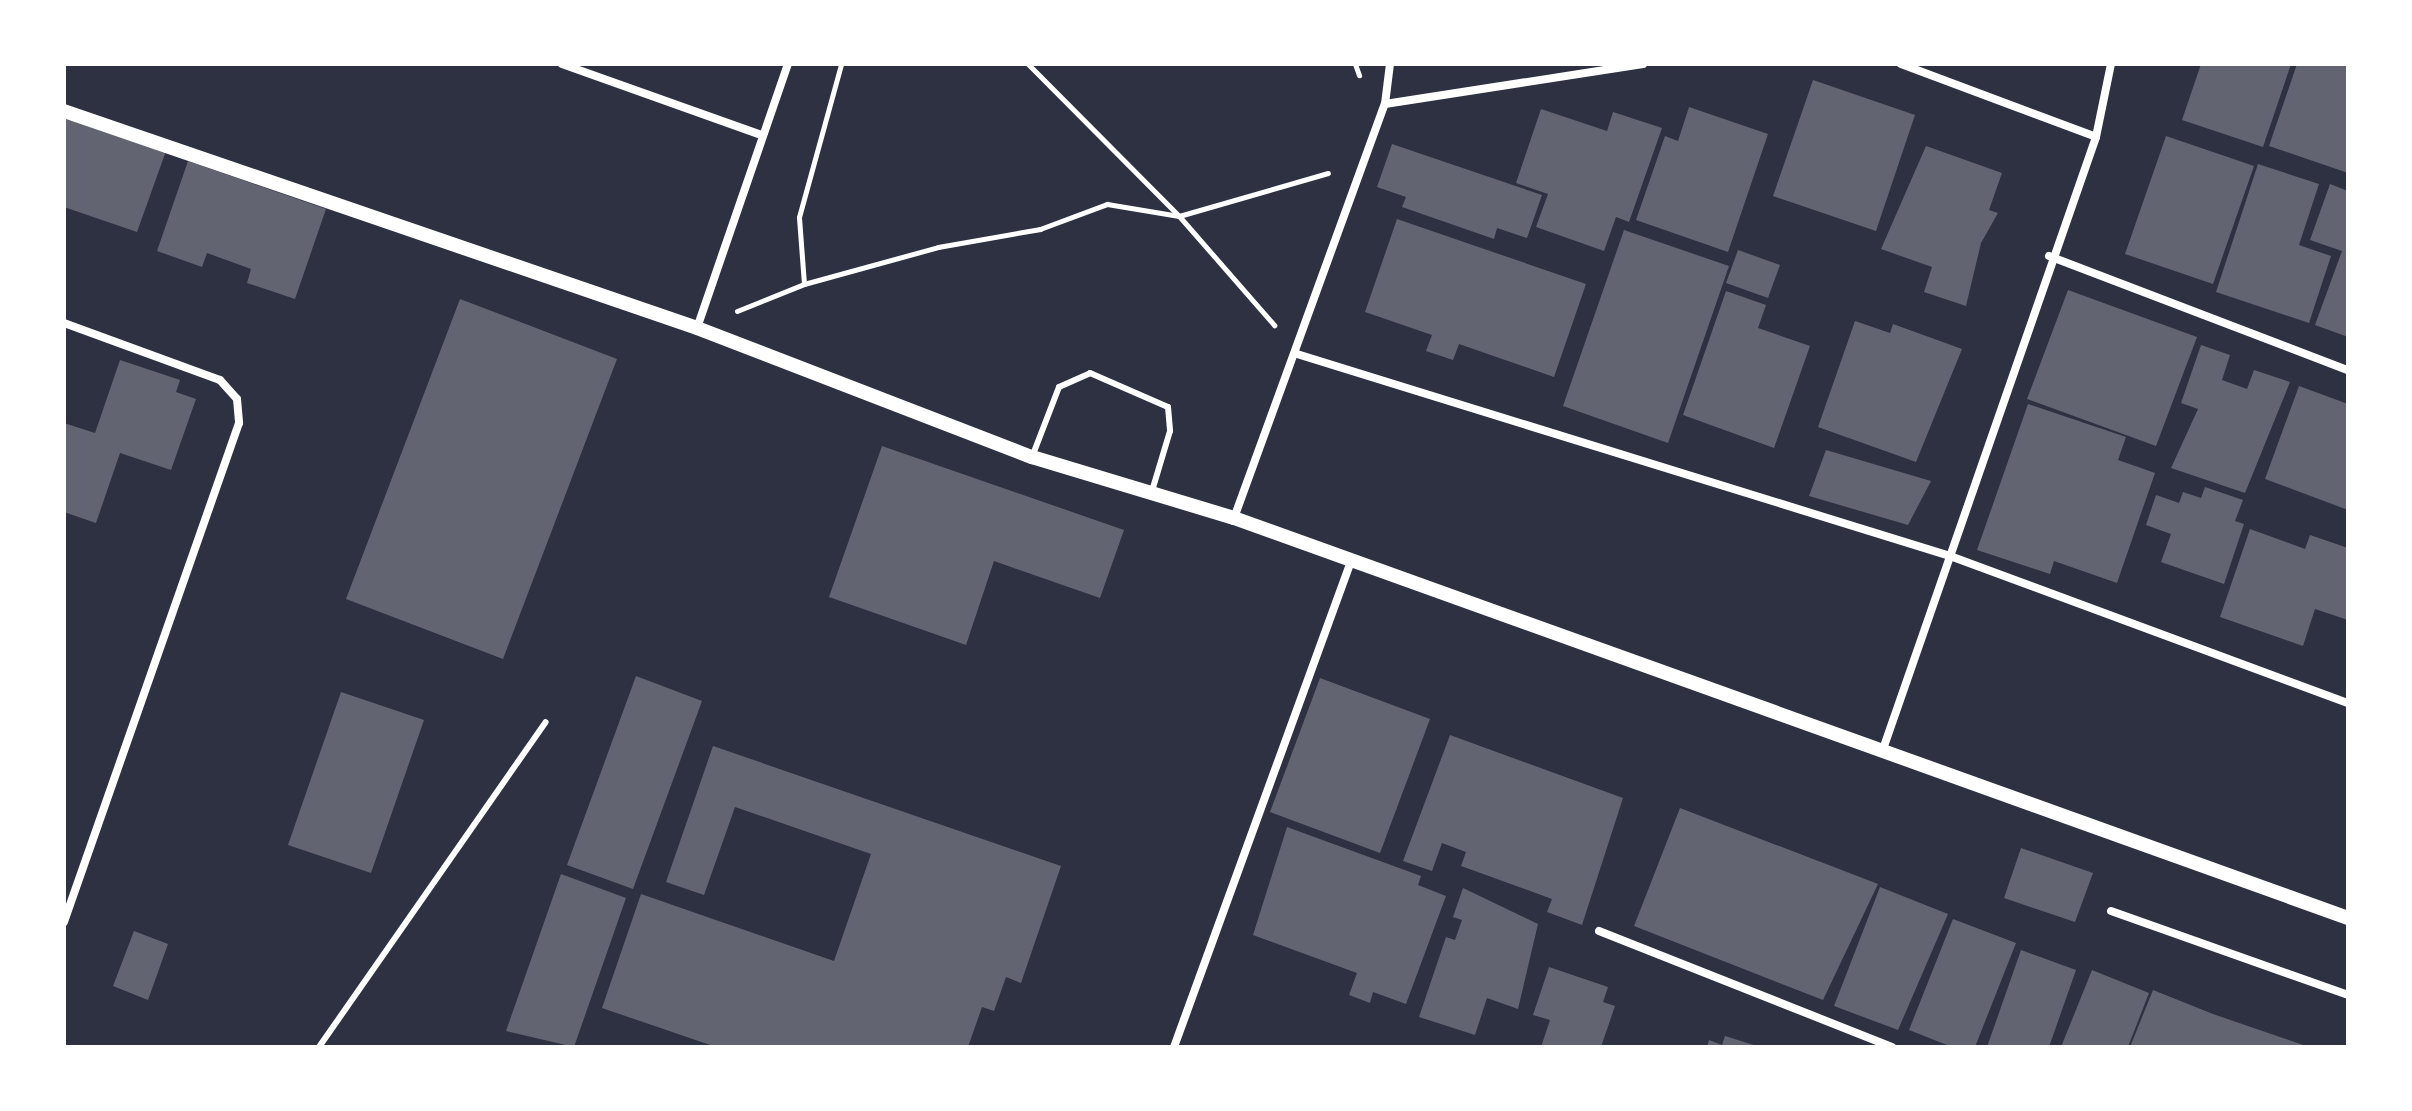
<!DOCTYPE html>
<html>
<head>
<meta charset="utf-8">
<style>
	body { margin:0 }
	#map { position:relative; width:2412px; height:1111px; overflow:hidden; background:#2d3142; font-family:"PT Sans Narrow",sans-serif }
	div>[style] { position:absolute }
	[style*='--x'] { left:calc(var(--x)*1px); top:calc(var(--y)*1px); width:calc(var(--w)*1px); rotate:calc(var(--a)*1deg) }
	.building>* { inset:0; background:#626471 }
	.path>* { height:5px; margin:-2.5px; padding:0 2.5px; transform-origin:2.5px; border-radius:2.5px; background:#fff }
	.service>* { height:6px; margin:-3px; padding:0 3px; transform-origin:3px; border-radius:3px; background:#fff }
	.minor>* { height:8px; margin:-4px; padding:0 4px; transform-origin:4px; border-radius:4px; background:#fff }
	.tertiary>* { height:14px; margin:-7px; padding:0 7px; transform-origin:7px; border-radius:7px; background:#fff }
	span { translate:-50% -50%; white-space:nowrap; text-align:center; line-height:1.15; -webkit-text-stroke:7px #fff; paint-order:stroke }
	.frame { position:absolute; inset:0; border:66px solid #fff; pointer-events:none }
</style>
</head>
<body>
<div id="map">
	<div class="building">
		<div style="clip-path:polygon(2201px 64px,2291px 64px,2263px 147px,2182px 120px)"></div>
		<div style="clip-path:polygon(2297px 64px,2348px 64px,2348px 173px,2269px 146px)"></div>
		<div style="clip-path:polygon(1813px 80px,1915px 115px,1876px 231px,1773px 196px)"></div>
		<div style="clip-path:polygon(1689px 107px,1768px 134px,1728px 252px,1636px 220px,1665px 136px,1678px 141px)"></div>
		<div style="clip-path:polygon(1541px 109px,1607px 131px,1613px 112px,1662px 128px,1629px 222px,1616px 217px,1604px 251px,1536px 227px,1548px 194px,1516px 183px)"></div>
		<div style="clip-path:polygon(64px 115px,166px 151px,137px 232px,64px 207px)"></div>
		<div style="clip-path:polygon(2166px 136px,2254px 166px,2213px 284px,2125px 254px)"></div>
		<div style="clip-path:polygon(1392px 144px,1542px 195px,1527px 238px,1497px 228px,1494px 239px,1402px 207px,1406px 197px,1377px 187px)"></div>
		<div style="clip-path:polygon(1926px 146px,2002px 173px,1989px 210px,1998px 213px,1981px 243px,1966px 306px,1924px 292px,1932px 267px,1881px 249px)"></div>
		<div style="clip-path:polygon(188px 161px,326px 209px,295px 299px,247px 283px,251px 269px,207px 253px,202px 267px,157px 251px)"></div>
		<div style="clip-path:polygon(2258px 164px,2319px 184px,2299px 245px,2331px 256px,2309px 323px,2216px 292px)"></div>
		<div style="clip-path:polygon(2330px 184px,2348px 191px,2348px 337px,2315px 325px,2342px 251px,2310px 240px)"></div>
		<div style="clip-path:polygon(1397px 219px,1586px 284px,1554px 377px,1459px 344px,1453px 360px,1426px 351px,1432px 335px,1365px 312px)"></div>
		<div style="clip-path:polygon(1624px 230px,1729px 266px,1668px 443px,1563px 406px)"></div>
		<div style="clip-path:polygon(1738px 250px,1780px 265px,1768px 298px,1726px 283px)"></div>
		<div style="clip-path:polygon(2068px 290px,2197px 337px,2156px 446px,2027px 399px)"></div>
		<div style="clip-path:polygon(1726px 291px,1766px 305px,1758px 328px,1810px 346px,1774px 448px,1683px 415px)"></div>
		<div style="clip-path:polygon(460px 299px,617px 359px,503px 659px,346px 599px)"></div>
		<div style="clip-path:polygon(1855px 321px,1890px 333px,1893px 324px,1962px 349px,1916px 462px,1818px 427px)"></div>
		<div style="clip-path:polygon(2201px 345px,2230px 355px,2222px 380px,2247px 389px,2254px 370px,2290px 382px,2245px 493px,2171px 468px,2198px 409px,2181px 403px)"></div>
		<div style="clip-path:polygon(120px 360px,180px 380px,176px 392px,196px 399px,171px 470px,120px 453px,96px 523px,64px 512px,64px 423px,95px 433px)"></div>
		<div style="clip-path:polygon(2299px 386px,2348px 404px,2348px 510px,2265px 479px)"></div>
		<div style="clip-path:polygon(2028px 404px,2126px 437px,2118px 460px,2155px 473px,2117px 583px,2054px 561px,2050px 574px,1977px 550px)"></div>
		<div style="clip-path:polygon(882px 446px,1124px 530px,1100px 598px,994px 561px,966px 645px,829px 597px)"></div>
		<div style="clip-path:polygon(1826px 450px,1931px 481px,1908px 525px,1809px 496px)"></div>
		<div style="clip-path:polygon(2205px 487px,2243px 500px,2235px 521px,2244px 524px,2224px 584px,2161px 562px,2171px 534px,2146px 525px,2156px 495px,2179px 503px,2183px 492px,2201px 498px)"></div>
		<div style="clip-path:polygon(2250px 529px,2305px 549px,2310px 535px,2348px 548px,2348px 620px,2315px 609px,2303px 646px,2220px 617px)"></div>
		<div style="clip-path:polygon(636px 676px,702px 701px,633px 889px,567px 865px)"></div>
		<div style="clip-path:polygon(1320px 678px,1430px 719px,1380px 853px,1270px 812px)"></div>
		<div style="clip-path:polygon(341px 692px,424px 720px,371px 873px,288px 845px)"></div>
		<div style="clip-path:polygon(1450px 735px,1623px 798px,1582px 925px,1547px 912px,1552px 899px,1461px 866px,1466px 852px,1442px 843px,1432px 871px,1403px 861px)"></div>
		<div style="clip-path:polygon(713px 746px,1061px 866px,1021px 983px,1006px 977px,994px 1011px,982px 1007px,968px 1047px,716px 1047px,602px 1008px,641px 894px,834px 961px,871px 854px,735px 807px,704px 895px,666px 882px)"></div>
		<div style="clip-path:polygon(1680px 808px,1878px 884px,1823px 1000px,1634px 926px)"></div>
		<div style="clip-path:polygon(1287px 827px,1421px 876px,1418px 885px,1446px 896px,1406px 1004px,1373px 992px,1370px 1003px,1349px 995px,1357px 973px,1253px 935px)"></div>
		<div style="clip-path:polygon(2021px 848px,2093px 873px,2075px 922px,2004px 898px)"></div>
		<div style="clip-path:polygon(561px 874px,626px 898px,574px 1047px,506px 1031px)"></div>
		<div style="clip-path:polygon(1880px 887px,1948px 914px,1898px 1030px,1834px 1006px)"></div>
		<div style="clip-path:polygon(1463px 888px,1538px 924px,1518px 1009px,1487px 998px,1475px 1035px,1419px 1017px,1446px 937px,1455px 940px,1462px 920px,1453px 917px)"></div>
		<div style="clip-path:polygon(1953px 919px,2016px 943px,1975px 1047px,1952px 1047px,1909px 1030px)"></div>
		<div style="clip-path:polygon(134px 931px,168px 944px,148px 1000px,113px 986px)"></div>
		<div style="clip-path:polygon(2021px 950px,2076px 970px,2049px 1047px,1987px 1047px)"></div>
		<div style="clip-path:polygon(1549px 967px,1608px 987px,1603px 1002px,1615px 1006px,1601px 1047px,1541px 1047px,1550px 1020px,1533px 1015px)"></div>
		<div style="clip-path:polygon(2092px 970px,2149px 993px,2128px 1047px,2061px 1047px)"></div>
		<div style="clip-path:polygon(2153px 990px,2213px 1014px,2309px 1047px,2130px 1047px)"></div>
		<div style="clip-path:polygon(1725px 1036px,1757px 1046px,1757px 1047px,1707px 1047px,1709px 1040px,1722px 1045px)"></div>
	</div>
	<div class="path">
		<div style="--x:1028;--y:64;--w:214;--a:45.2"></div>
		<div style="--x:1179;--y:216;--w:155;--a:-16.1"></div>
		<div style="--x:1355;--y:64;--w:12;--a:70"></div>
		<div style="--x:804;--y:284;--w:67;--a:-94.3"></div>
		<div style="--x:799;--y:217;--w:159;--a:-74.6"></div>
		<div style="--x:737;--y:311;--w:72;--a:-21.9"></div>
		<div style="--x:804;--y:284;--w:139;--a:-15.4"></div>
		<div style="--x:938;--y:247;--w:104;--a:-10"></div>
		<div style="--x:1040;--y:229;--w:72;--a:-20.5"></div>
		<div style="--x:1107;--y:204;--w:73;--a:9.5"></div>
		<div style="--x:1179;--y:216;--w:145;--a:48.9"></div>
	</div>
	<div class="service">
		<div style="--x:1032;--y:457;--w:75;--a:-68.9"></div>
		<div style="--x:1059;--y:387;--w:34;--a:-24"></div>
		<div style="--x:1090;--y:373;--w:85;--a:23.6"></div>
		<div style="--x:1168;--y:407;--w:24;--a:85"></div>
		<div style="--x:1170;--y:431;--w:63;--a:106.7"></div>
		<div style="--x:319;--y:1047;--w:396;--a:-55.1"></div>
	</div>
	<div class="minor">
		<div style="--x:562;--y:64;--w:209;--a:19.6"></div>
		<div style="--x:1901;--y:64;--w:208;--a:20.5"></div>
		<div style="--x:1385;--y:104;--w:261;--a:-8.8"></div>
		<div style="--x:2049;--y:256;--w:320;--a:20.9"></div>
		<div style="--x:64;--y:323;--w:166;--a:20.1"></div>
		<div style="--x:220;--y:380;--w:25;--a:48"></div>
		<div style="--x:237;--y:399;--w:24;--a:85"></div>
		<div style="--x:239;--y:423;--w:529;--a:109.33"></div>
		<div style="--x:697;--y:328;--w:279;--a:-71"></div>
		<div style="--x:1297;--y:354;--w:684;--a:17.19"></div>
		<div style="--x:1950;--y:556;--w:424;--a:20.3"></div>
		<div style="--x:1234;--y:518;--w:441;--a:-70"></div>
		<div style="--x:1385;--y:104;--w:40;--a:-82.9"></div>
		<div style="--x:1882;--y:752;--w:651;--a:-70.81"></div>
		<div style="--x:2096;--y:137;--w:75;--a:-78.4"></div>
		<div style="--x:2111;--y:911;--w:251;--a:19.5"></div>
		<div style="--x:1599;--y:931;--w:315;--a:21.6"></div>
		<div style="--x:1174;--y:1047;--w:514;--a:-69.98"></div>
	</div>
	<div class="tertiary">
		<div style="--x:64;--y:111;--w:669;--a:18.92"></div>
		<div style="--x:697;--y:328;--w:359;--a:21.1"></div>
		<div style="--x:1032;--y:457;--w:211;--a:16.8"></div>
		<div style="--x:1234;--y:518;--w:1184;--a:19.75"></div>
	</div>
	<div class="frame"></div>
</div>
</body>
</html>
